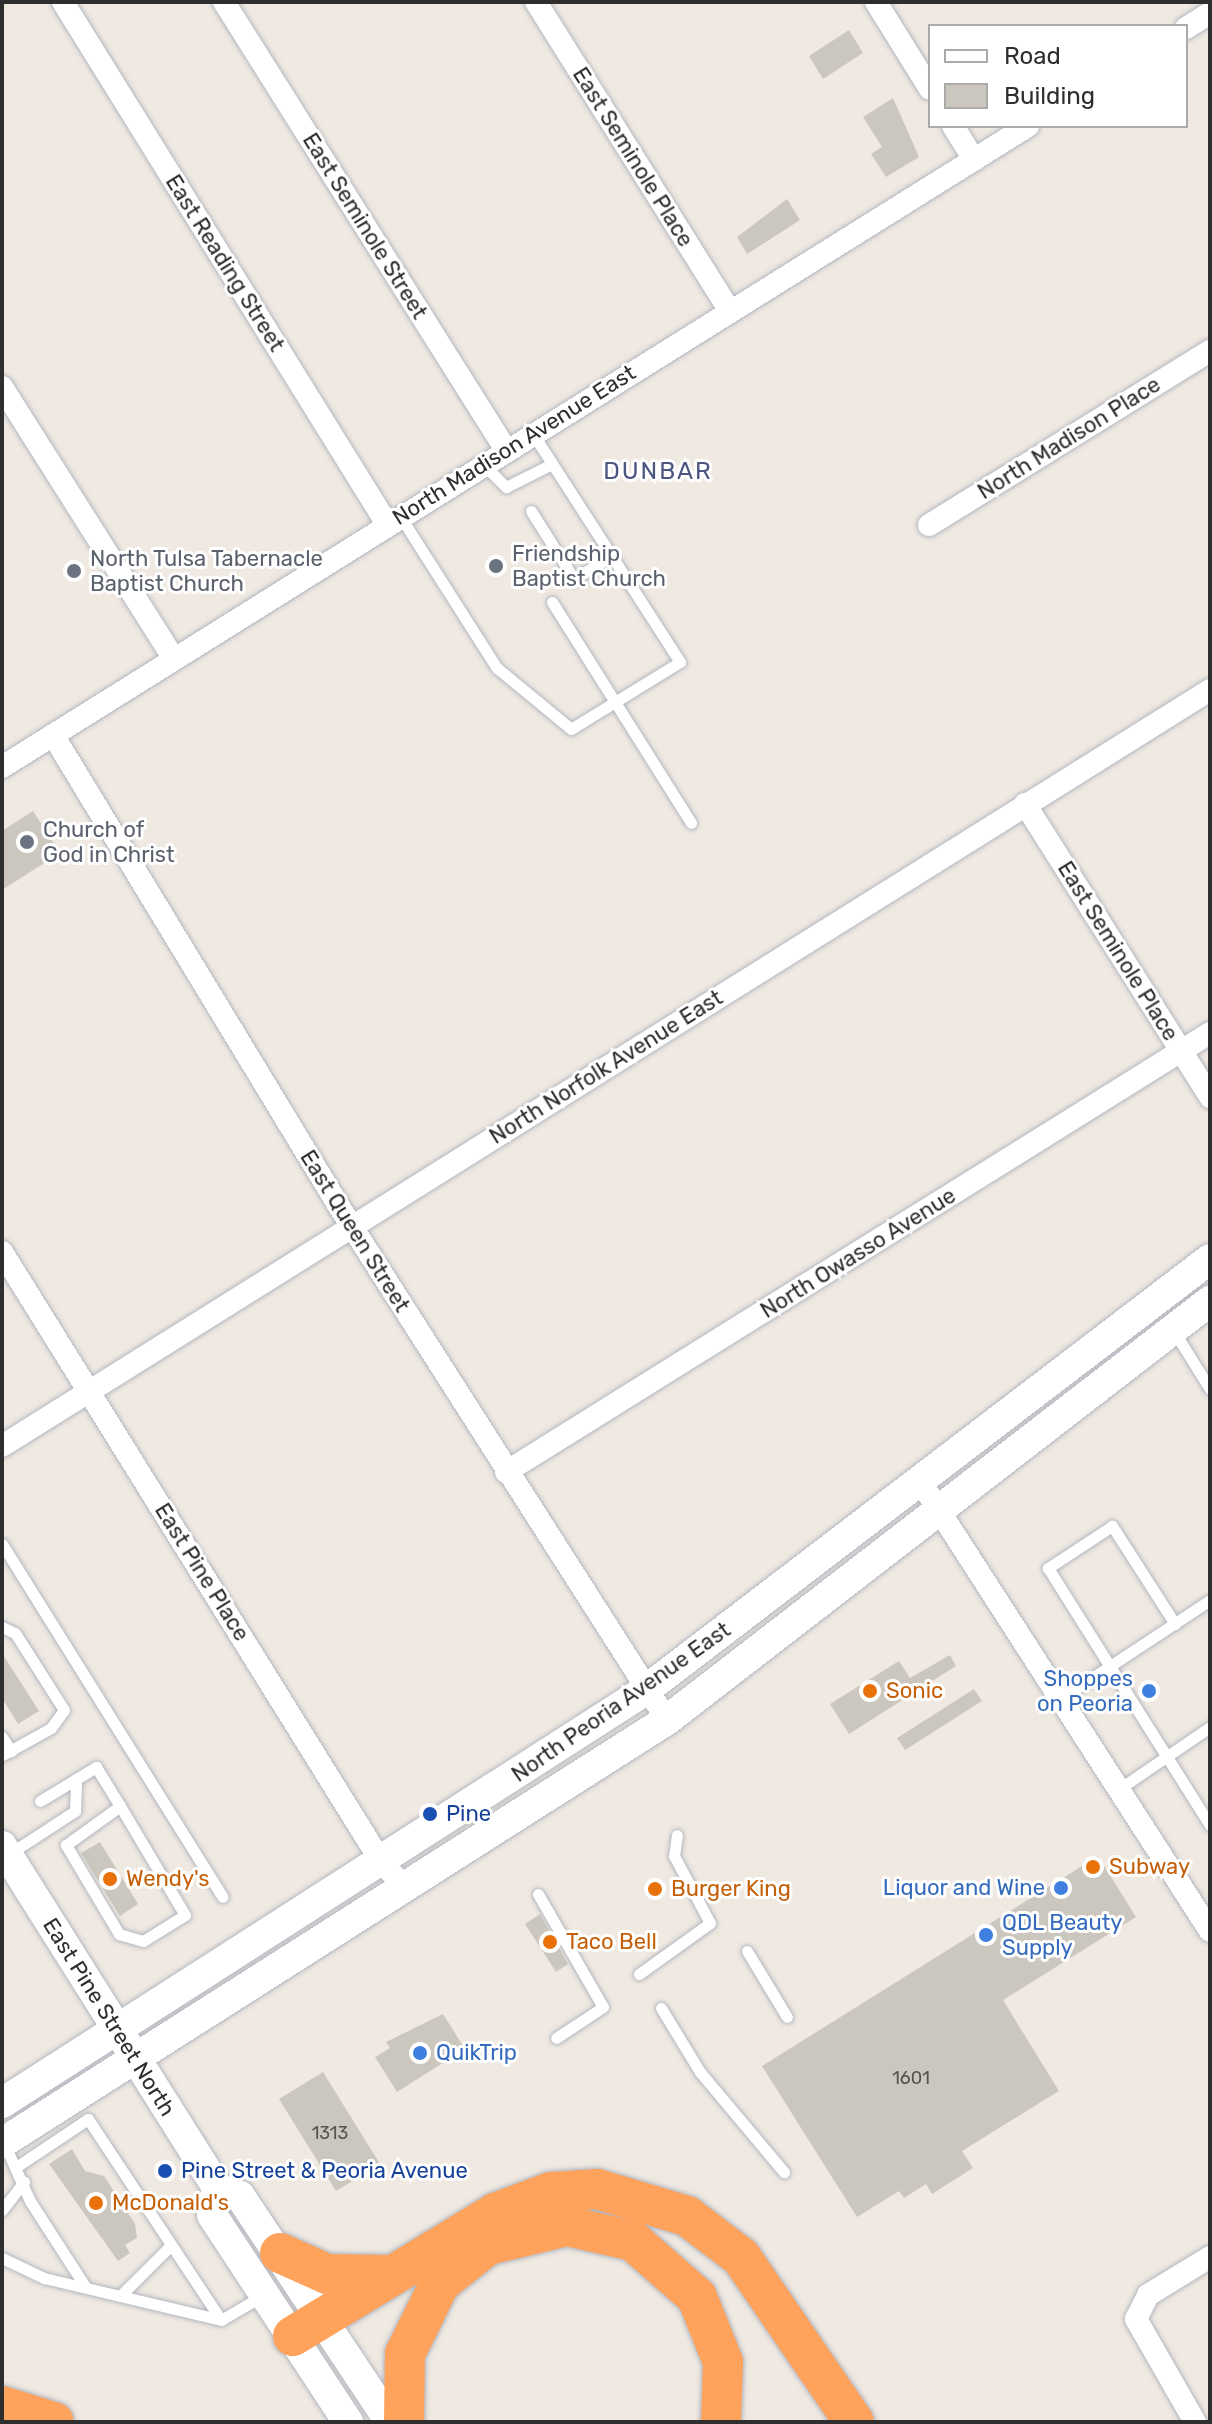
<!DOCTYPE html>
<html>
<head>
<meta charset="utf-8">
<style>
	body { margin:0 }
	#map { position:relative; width:1212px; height:2424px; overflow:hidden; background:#efe9e1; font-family:Rubik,sans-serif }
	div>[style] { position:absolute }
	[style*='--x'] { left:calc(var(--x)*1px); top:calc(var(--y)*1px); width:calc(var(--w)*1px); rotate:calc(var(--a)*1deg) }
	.building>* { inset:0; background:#cbc7bf }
	.roads { filter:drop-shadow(0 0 2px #b4b7c1) drop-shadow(0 0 2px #b4b7c1) }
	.service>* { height:11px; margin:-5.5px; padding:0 5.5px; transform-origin:5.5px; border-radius:5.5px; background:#fff }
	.minor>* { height:22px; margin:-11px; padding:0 11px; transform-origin:11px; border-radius:11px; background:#fff }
	.secondary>* { height:30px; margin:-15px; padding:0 15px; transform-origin:15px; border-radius:15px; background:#fff }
	.motorway>* { height:40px; margin:-20px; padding:0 20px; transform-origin:20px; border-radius:20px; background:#ffa35c }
	.dots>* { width:22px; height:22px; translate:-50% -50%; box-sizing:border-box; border:4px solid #fff; border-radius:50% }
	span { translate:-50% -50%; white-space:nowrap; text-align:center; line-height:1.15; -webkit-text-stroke:6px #fff; paint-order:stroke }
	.number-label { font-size:18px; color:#555452 }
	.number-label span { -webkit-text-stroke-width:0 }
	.street-label { font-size:22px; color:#2e2e2e }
	.worship-label { font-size:22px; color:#5b616d }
	.left { translate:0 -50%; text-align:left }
	.shop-label { font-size:22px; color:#366cbe }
	.right { translate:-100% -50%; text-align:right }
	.food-label { font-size:22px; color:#c56008 }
	.transit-label { font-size:22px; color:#164399 }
	.neighbourhood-label { font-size:24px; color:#4d5680; letter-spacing:2px }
	.frame { position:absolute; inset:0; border:4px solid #2e2e2e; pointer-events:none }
	.legend { position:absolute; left:928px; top:24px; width:260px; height:104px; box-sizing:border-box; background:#fff; border:2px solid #ababab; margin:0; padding:10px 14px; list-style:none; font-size:24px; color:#2e2e2e }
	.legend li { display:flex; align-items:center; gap:16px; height:40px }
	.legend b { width:40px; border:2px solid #ababab }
</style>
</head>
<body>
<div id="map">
	<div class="building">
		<div style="clip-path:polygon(849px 30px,863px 53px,823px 79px,809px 56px)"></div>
		<div style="clip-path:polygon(893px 98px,919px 157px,886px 177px,871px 154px,882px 147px,863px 117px)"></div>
		<div style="clip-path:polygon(787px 199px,800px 220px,747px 254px,737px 237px)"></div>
		<div style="clip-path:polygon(33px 811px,60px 853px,2px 890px,2px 831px)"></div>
		<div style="clip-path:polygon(2px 1653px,39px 1711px,18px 1724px,2px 1698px)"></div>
		<div style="clip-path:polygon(950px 1655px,956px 1666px,849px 1734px,830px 1704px,899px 1661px,910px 1678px)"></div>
		<div style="clip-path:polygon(974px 1689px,982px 1701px,905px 1750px,897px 1738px)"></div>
		<div style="clip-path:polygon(100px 1842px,138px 1904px,120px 1916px,81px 1853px)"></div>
		<div style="clip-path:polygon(1098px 1856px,1136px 1917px,1003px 2000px,1059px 2091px,962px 2151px,973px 2168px,932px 2194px,926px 2184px,904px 2198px,899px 2191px,857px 2217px,762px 2066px)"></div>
		<div style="clip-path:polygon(540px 1914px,568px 1964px,556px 1972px,525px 1924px)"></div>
		<div style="clip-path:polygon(443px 2014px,465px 2049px,397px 2092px,375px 2057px,390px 2048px,386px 2042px)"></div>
		<div style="clip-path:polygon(323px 2072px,380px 2164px,336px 2191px,279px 2099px)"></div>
		<div style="clip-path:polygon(72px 2149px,85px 2171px,104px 2176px,135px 2224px,137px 2238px,125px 2245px,130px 2253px,118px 2261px,49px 2164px)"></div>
	</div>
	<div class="roads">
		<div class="service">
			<div style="--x:483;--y:464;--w:33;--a:45"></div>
			<div style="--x:506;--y:487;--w:51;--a:-26.6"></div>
			<div style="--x:531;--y:511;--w:80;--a:57.7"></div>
			<div style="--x:574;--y:579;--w:44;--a:-31.9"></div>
			<div style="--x:400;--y:516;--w:180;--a:57.5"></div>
			<div style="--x:497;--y:668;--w:96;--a:39.5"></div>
			<div style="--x:571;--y:729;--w:128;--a:-31.6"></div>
			<div style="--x:680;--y:662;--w:271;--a:-122.8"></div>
			<div style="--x:552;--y:602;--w:261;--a:57.8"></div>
			<div style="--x:1175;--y:1333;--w:66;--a:58"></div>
			<div style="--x:2;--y:1544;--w:416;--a:58"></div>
			<div style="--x:1175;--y:1624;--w:117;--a:-122.7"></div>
			<div style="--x:1112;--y:1526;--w:77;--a:146.7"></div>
			<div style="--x:1048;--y:1568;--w:304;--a:57.8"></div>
			<div style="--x:2;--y:1627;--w:14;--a:25"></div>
			<div style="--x:15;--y:1633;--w:91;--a:57.5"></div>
			<div style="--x:64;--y:1710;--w:22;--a:126"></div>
			<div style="--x:51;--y:1728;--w:56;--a:151.1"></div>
			<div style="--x:1060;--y:1699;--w:180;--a:-33.4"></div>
			<div style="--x:2;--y:1737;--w:17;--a:57"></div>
			<div style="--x:1119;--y:1789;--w:110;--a:-34.3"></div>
			<div style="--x:40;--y:1801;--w:66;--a:-31.3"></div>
			<div style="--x:96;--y:1767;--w:46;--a:58.4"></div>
			<div style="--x:120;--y:1806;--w:127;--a:59.2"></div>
			<div style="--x:185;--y:1915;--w:49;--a:148.2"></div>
			<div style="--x:143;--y:1941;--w:25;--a:-164"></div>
			<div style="--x:119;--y:1934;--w:104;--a:-120.8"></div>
			<div style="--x:66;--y:1845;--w:67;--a:-35.8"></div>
			<div style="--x:9;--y:1854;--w:79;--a:-33.1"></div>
			<div style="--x:75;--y:1811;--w:32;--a:-88"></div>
			<div style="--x:538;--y:1894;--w:130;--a:60.1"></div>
			<div style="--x:603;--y:2007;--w:56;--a:146.6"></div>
			<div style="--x:747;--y:1951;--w:77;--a:58.8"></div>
			<div style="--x:639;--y:1974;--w:87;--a:-35.7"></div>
			<div style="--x:710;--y:1923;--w:76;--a:-118.2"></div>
			<div style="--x:674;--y:1856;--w:21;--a:-82"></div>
			<div style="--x:661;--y:2008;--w:75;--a:58.6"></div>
			<div style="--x:700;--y:2072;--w:131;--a:50"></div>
			<div style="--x:4;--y:2143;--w:64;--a:65.9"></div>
			<div style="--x:30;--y:2201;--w:103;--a:57.2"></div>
			<div style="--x:19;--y:2165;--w:83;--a:-33.7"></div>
			<div style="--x:88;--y:2119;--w:241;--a:56.5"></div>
			<div style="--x:2;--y:2210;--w:36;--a:-52"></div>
			<div style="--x:2;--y:2258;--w:47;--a:25.5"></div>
			<div style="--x:44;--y:2278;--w:182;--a:13.3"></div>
			<div style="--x:221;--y:2320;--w:48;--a:-30.3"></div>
			<div style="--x:120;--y:2296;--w:72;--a:-45"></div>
		</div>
		<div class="minor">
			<div style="--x:63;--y:2;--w:614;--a:58.17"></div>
			<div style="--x:224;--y:2;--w:529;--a:57.81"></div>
			<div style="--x:536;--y:2;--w:365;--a:57.9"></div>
			<div style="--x:876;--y:2;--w:102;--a:58.2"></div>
			<div style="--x:1186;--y:28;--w:28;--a:-32"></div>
			<div style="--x:953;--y:126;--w:40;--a:58"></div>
			<div style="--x:2;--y:387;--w:322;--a:57.7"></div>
			<div style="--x:929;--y:525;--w:331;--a:-31.8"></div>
			<div style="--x:53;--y:735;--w:553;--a:58.75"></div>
			<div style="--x:340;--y:1208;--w:608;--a:57.43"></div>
			<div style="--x:2;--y:767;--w:1210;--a:-32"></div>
			<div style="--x:1025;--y:804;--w:347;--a:57.7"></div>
			<div style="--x:2;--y:1252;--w:720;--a:58.12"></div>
			<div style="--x:382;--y:1863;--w:36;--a:46"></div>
			<div style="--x:2;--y:1446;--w:1425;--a:-32.04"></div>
			<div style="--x:506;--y:1472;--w:830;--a:-31.95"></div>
			<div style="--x:920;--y:1481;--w:535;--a:57.2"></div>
			<div style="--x:1195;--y:2422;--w:119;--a:-119.8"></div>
			<div style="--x:1136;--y:2319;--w:27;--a:-63"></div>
			<div style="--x:1148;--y:2295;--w:73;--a:-31.5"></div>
		</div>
		<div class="secondary">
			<div style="--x:2;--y:1846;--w:404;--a:57.8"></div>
			<div style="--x:217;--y:2188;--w:24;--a:19"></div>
			<div style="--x:240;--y:2196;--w:271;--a:56.4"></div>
			<div style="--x:2;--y:2103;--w:761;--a:-32.67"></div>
			<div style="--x:643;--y:1692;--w:713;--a:-37.37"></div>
			<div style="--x:2;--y:2143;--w:788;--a:-32.46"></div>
			<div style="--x:667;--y:1720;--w:686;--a:-37.66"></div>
			<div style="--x:217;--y:2188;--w:27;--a:100"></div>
			<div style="--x:212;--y:2215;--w:248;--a:56.7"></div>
		</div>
		<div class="motorway">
			<div style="--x:280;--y:2253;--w:51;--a:24.1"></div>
			<div style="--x:327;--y:2274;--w:63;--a:0.9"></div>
			<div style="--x:293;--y:2336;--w:237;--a:-31.3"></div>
			<div style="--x:495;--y:2213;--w:60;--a:-20.6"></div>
			<div style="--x:551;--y:2192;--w:46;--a:-3.7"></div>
			<div style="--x:597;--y:2189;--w:94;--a:16.7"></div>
			<div style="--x:687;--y:2216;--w:68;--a:37.2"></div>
			<div style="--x:741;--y:2257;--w:200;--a:55.6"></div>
			<div style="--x:2;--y:2406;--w:54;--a:17.1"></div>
			<div style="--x:404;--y:2422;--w:68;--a:-89.2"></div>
			<div style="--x:405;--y:2354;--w:79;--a:-63.8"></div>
			<div style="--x:440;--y:2283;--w:61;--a:-38.4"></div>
			<div style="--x:488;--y:2245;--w:81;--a:-13.5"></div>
			<div style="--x:567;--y:2226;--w:68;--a:12.8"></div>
			<div style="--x:633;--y:2241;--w:85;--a:41.2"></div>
			<div style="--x:697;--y:2297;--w:70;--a:68.2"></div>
			<div style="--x:723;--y:2362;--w:60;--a:91.9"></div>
		</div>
	</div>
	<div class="dots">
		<div style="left:496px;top:566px;background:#6b7280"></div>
		<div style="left:74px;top:571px;background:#6b7280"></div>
		<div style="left:27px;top:842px;background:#6b7280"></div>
		<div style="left:870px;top:1691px;background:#e8710a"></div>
		<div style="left:1149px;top:1691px;background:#3f7fe0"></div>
		<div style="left:430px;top:1814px;background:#1a4fb4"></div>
		<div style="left:1093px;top:1867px;background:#e8710a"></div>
		<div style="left:110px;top:1879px;background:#e8710a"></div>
		<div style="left:1061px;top:1888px;background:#3f7fe0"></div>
		<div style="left:655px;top:1889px;background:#e8710a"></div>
		<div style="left:986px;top:1935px;background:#3f7fe0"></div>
		<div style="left:550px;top:1942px;background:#e8710a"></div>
		<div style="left:420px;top:2053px;background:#3f7fe0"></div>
		<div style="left:165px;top:2171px;background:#1a4fb4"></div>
		<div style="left:96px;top:2203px;background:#e8710a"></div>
	</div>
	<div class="number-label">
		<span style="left:911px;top:2078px">1601</span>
		<span style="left:330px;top:2133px">1313</span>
	</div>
	<div class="street-label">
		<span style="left:633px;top:157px;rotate:58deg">East Seminole Place</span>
		<span style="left:365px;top:226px;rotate:58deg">East Seminole Street</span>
		<span style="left:225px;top:263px;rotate:58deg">East Reading Street</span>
		<span style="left:1069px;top:438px;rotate:-32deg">North Madison Place</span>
		<span style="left:514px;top:445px;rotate:-32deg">North Madison Avenue East</span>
		<span style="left:1118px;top:951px;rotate:58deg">East Seminole Place</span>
		<span style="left:606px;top:1067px;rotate:-32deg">North Norfolk Avenue East</span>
		<span style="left:355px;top:1231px;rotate:58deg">East Queen Street</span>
		<span style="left:858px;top:1253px;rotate:-32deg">North Owasso Avenue</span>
		<span style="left:202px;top:1572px;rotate:58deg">East Pine Place</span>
		<span style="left:621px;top:1702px;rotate:-35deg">North Peoria Avenue East</span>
		<span style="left:109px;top:2017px;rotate:58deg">East Pine Street North</span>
	</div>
	<div class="worship-label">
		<span class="left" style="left:512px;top:566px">Friendship<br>Baptist Church</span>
		<span class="left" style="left:90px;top:571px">North Tulsa Tabernacle<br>Baptist Church</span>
		<span class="left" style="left:43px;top:842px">Church of<br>God in Christ</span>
	</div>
	<div class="shop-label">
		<span class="right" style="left:1133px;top:1691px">Shoppes<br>on Peoria</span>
		<span class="right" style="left:1045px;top:1888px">Liquor and Wine</span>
		<span class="left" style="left:1002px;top:1935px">QDL Beauty<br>Supply</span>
		<span class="left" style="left:436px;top:2053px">QuikTrip</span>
	</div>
	<div class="food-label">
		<span class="left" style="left:886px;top:1691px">Sonic</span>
		<span class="left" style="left:1109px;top:1867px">Subway</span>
		<span class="left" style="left:126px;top:1879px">Wendy's</span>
		<span class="left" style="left:671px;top:1889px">Burger King</span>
		<span class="left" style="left:566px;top:1942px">Taco Bell</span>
		<span class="left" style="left:112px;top:2203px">McDonald's</span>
	</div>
	<div class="transit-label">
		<span class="left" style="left:446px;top:1814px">Pine</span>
		<span class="left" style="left:181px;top:2171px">Pine Street &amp; Peoria Avenue</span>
	</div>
	<div class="neighbourhood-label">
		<span style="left:658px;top:472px">DUNBAR</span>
	</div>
	<div class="frame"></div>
	<ul class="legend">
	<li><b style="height:10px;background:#fff"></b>Road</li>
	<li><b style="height:22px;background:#cbc7bf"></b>Building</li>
	</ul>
</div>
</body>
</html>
